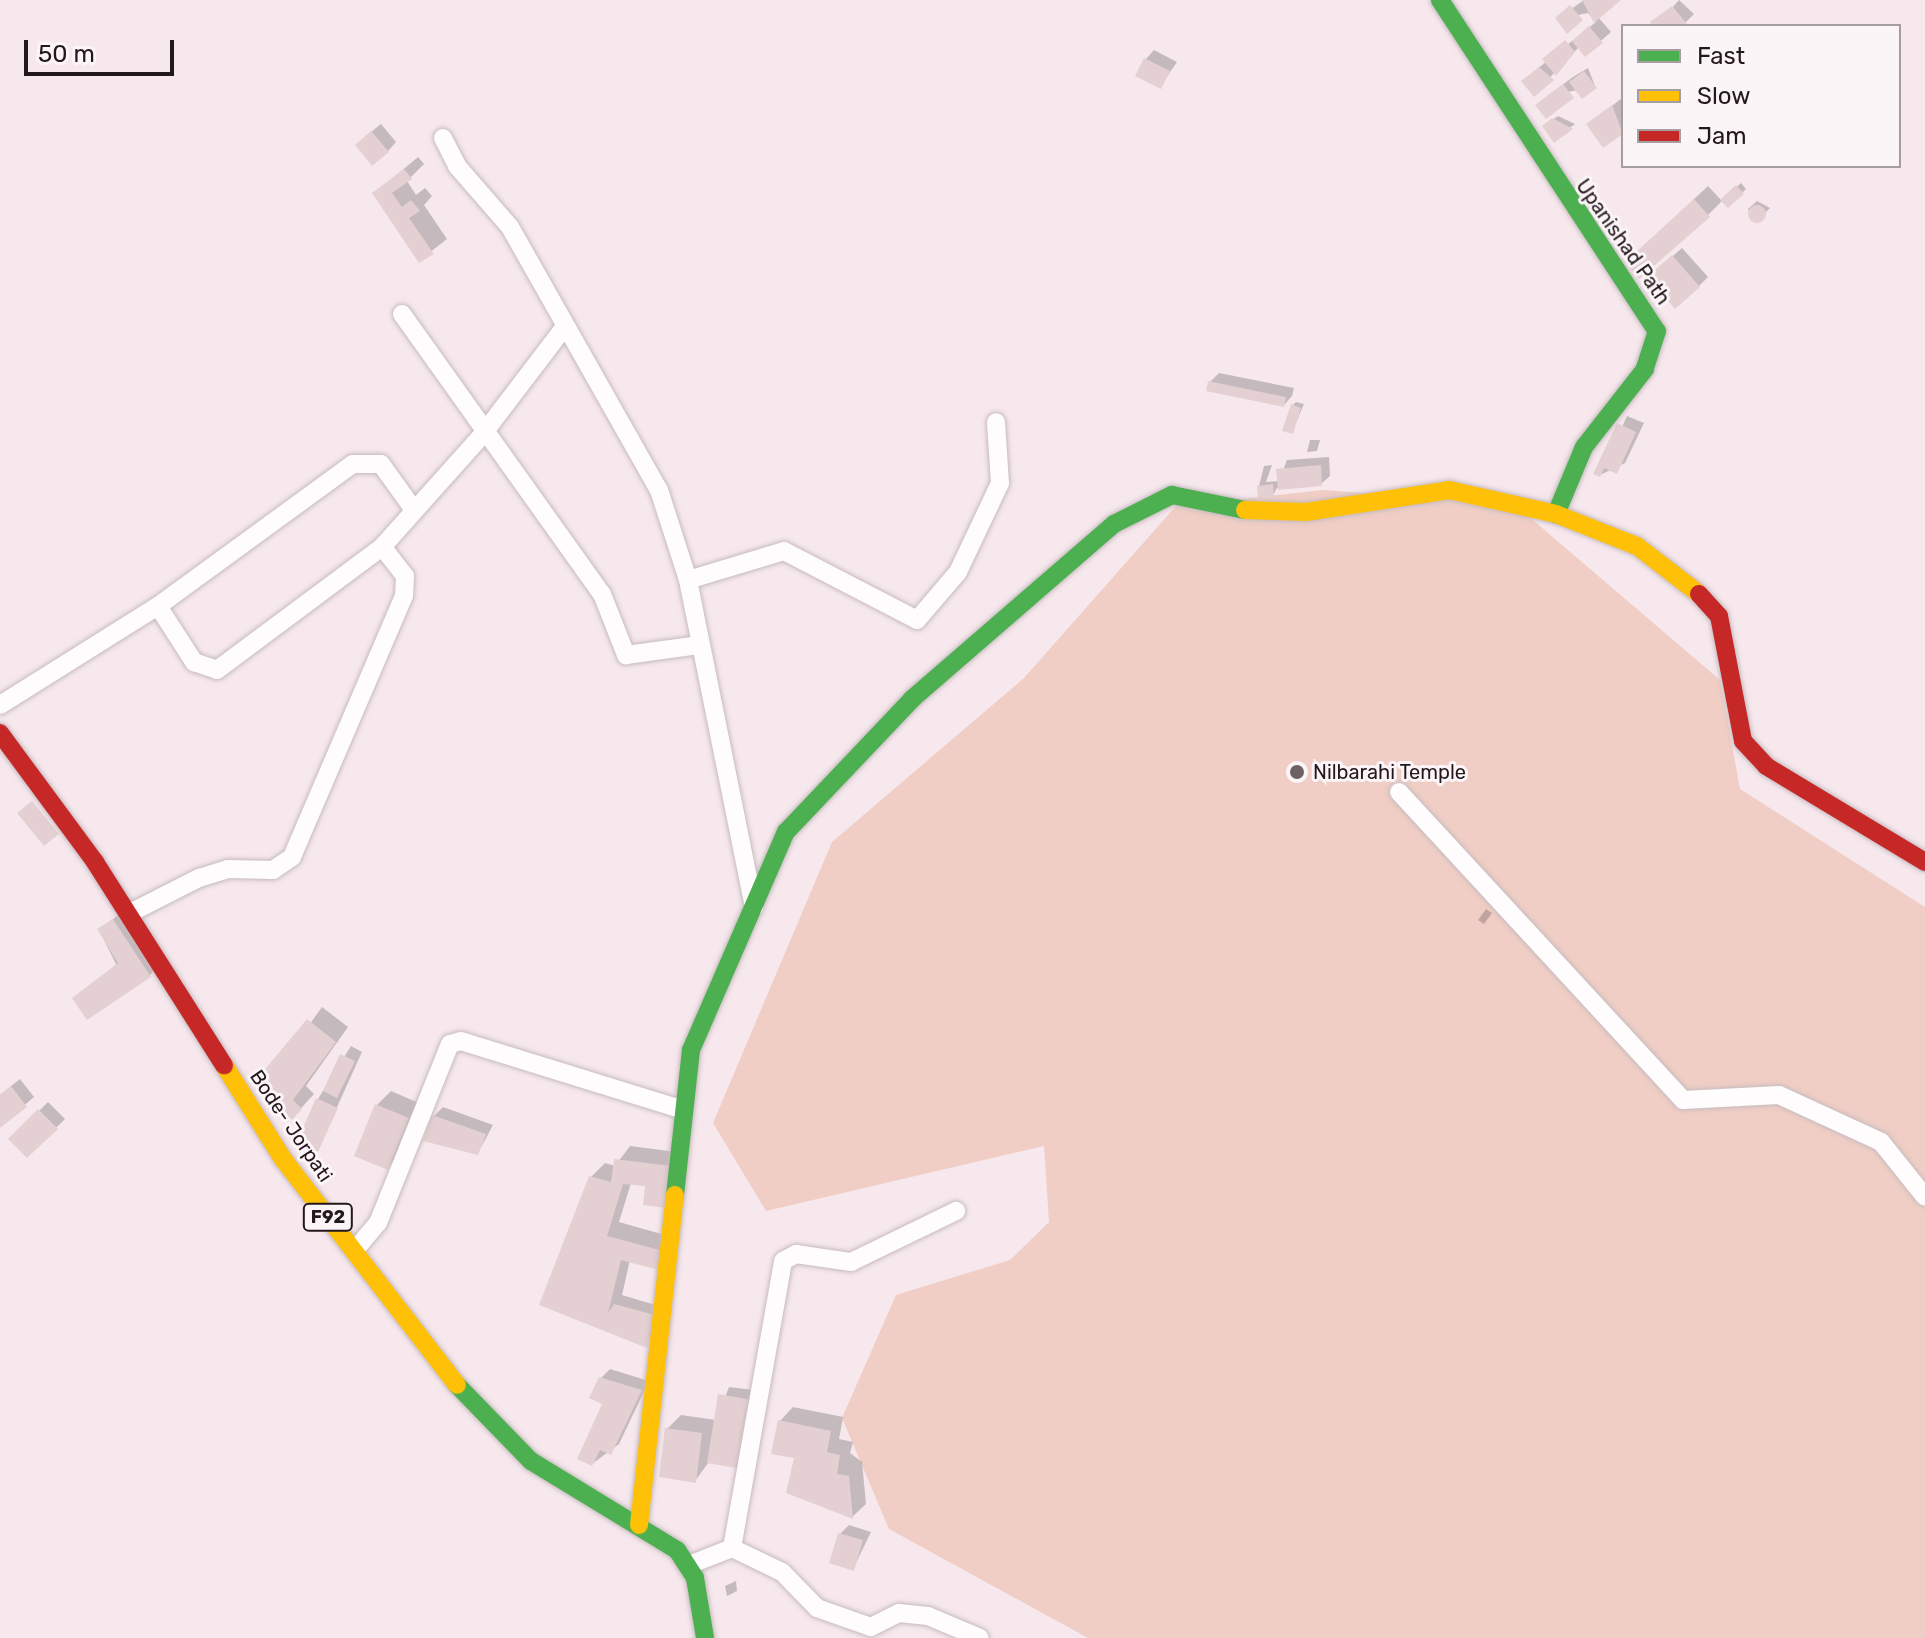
<!DOCTYPE html>
<html>
<head>
<meta charset="utf-8">
<style>
	body { margin:0 }
	#map { position:relative; width:1925px; height:1638px; overflow:hidden; background:#f6e8ed; font-family:Rubik,sans-serif }
	div>[style] { position:absolute }
	[style*='--x'] { left:calc(var(--x)*1px); top:calc(var(--y)*1px); width:calc(var(--w)*1px); rotate:calc(var(--a)*1deg) }
	.green>* { inset:0; background:#f0cec5 }
	.shadow>* { inset:0; background:#0003 }
	.building>* { inset:0; background:#e4d0d2 }
	.round { border-radius:50% }
	.roads { filter:drop-shadow(0 0 2px #c7bbbf) drop-shadow(0 0 2px #c7bbbf) }
	.street>* { height:18px; margin:-9px; padding:0 9px; transform-origin:9px; border-radius:9px; background:#fefcfc }
	.fast>* { height:18px; margin:-9px; padding:0 9px; transform-origin:9px; border-radius:9px; background:#4caf50 }
	.slow>* { height:18px; margin:-9px; padding:0 9px; transform-origin:9px; border-radius:9px; background:#ffc107 }
	.jam>* { height:18px; margin:-9px; padding:0 9px; transform-origin:9px; border-radius:9px; background:#c62828 }
	.dots>* { width:22px; height:22px; translate:-50% -50%; box-sizing:border-box; border:4px solid #fcf5f8; border-radius:50% }
	span { translate:-50% -50%; white-space:nowrap; text-align:center; line-height:1.15; -webkit-text-stroke:6px #fcf5f8; paint-order:stroke }
	.shield-label span { padding:2px 6px; background:#fcf5f8; border:2px solid; border-radius:6px; -webkit-text-stroke-width:0 }
	.shield-label { font-size:18px; color:#23181c; font-weight:700 }
	.street-label { font-size:20px; color:#23181c }
	.poi-label { font-size:20px; color:#23181c }
	.left { translate:0 -50%; text-align:left }
	.legend { position:absolute; left:1621px; top:24px; width:280px; height:144px; box-sizing:border-box; background:#fcf5f8; border:2px solid #a59da0; margin:0; padding:10px 14px; list-style:none; font-size:24px; color:#23181c }
	.legend li { display:flex; align-items:center; gap:16px; height:40px }
	.legend b { width:40px; border:2px solid #a59da0 }
	.scale { position:absolute; left:24px; top:40px; width:150px; height:36px; box-sizing:border-box; border:4px solid #23181c; border-top:0; padding-left:10px; font-size:24px; line-height:28px; white-space:nowrap; color:#23181c; -webkit-text-stroke:6px #fcf5f8; paint-order:stroke }
</style>
</head>
<body>
<div id="map">
	<div class="green">
		<div style="clip-path:polygon(1323px 490px,1514px 504px,1720px 680px,1740px 789px,1925px 907px,1925px 1638px,1088px 1638px,889px 1529px,842px 1418px,896px 1295px,1010px 1260px,1049px 1222px,1044px 1146px,766px 1211px,713px 1123px,832px 842px,1024px 678px,1176px 506px)"></div>
	</div>
	<div class="shadow">
		<div style="clip-path:polygon(1584px 0,1618px 0,1598px 17px,1611px 32px,1586px 54px,1579px 47px,1534px 94px,1532px 73px,1596px 22px,1588px 13px,1557px 19px)"></div>
		<div style="clip-path:polygon(1679px 0,1694px 14px,1682px 26px,1656px 26px)"></div>
		<div style="clip-path:polygon(1154px 50px,1177px 62px,1160px 87px,1146px 59px)"></div>
		<div style="clip-path:polygon(1588px 68px,1595px 86px,1546px 97px,1573px 77px)"></div>
		<div style="clip-path:polygon(1622px 98px,1623px 132px,1603px 145px,1589px 124px)"></div>
		<div style="clip-path:polygon(1558px 116px,1575px 124px,1554px 140px,1548px 123px)"></div>
		<div style="clip-path:polygon(381px 124px,396px 142px,388px 151px,366px 136px)"></div>
		<div style="clip-path:polygon(418px 157px,424px 164px,407px 181px,416px 195px,425px 188px,432px 196px,424px 205px,447px 239px,420px 260px,374px 194px)"></div>
		<div style="clip-path:polygon(1741px 183px,1746px 189px,1728px 205px,1723px 200px,1708px 215px,1641px 249px,1708px 186px,1722px 201px)"></div>
		<div style="clip-path:polygon(1757px 201px,1770px 208px,1755px 223px,1748px 209px)"></div>
		<div style="clip-path:polygon(1682px 248px,1708px 277px,1699px 286px,1658px 269px)"></div>
		<div style="clip-path:polygon(1219px 373px,1294px 388px,1292px 396px,1284px 405px,1210px 382px)"></div>
		<div style="clip-path:polygon(1296px 402px,1304px 404px,1292px 432px,1293px 405px)"></div>
		<div style="clip-path:polygon(1627px 416px,1644px 423px,1625px 463px,1600px 475px)"></div>
		<div style="clip-path:polygon(1310px 440px,1320px 440px,1317px 451px,1307px 452px)"></div>
		<div style="clip-path:polygon(1329px 457px,1330px 476px,1321px 484px,1277px 488px,1273px 495px,1259px 486px,1264px 466px,1272px 465px,1266px 482px,1279px 481px,1287px 460px)"></div>
		<div style="clip-path:polygon(1486px 909px,1492px 913px,1484px 924px,1478px 920px)"></div>
		<div style="clip-path:polygon(122px 912px,158px 966px,150px 975px,117px 966px,99px 930px)"></div>
		<div style="clip-path:polygon(322px 1007px,348px 1027px,306px 1086px,314px 1094px,292px 1118px,262px 1091px)"></div>
		<div style="clip-path:polygon(351px 1046px,362px 1052px,318px 1149px,318px 1099px)"></div>
		<div style="clip-path:polygon(20px 1079px,34px 1097px,0 1126px,0 1095px)"></div>
		<div style="clip-path:polygon(391px 1091px,421px 1104px,401px 1154px,387px 1167px,377px 1105px)"></div>
		<div style="clip-path:polygon(48px 1102px,65px 1119px,27px 1156px,11px 1139px)"></div>
		<div style="clip-path:polygon(443px 1107px,493px 1125px,478px 1153px,434px 1116px)"></div>
		<div style="clip-path:polygon(630px 1146px,685px 1153px,647px 1185px,631px 1183px,619px 1222px,679px 1239px,675px 1255px,630px 1260px,622px 1295px,662px 1307px,646px 1346px,541px 1304px,591px 1177px,605px 1163px,615px 1166px)"></div>
		<div style="clip-path:polygon(610px 1369px,649px 1381px,619px 1444px,592px 1464px,605px 1404px,601px 1378px)"></div>
		<div style="clip-path:polygon(729px 1387px,761px 1391px,695px 1481px,667px 1429px,681px 1415px,716px 1420px)"></div>
		<div style="clip-path:polygon(793px 1407px,843px 1417px,839px 1439px,853px 1442px,850px 1453px,862px 1462px,866px 1504px,852px 1517px,796px 1457px,780px 1421px)"></div>
		<div style="clip-path:polygon(849px 1525px,871px 1532px,853px 1569px,840px 1534px)"></div>
		<div style="clip-path:polygon(736px 1581px,737px 1591px,727px 1596px,725px 1586px)"></div>
	</div>
	<div class="building">
		<div style="clip-path:polygon(1582px 0,1621px 0,1594px 23px)"></div>
		<div style="clip-path:polygon(1570px 5px,1583px 20px,1567px 34px,1555px 18px)"></div>
		<div style="clip-path:polygon(1672px 6px,1687px 24px,1653px 26px,1650px 22px)"></div>
		<div style="clip-path:polygon(1589px 26px,1603px 43px,1585px 57px,1572px 41px)"></div>
		<div style="clip-path:polygon(1565px 40px,1575px 52px,1556px 76px,1542px 59px)"></div>
		<div style="clip-path:polygon(1144px 58px,1170px 71px,1161px 89px,1135px 76px)"></div>
		<div style="clip-path:polygon(1539px 67px,1554px 80px,1534px 97px,1521px 81px)"></div>
		<div style="clip-path:polygon(1584px 71px,1597px 88px,1582px 99px,1569px 82px)"></div>
		<div style="clip-path:polygon(1563px 84px,1574px 98px,1546px 119px,1535px 105px)"></div>
		<div style="clip-path:polygon(1612px 105px,1623px 134px,1603px 148px,1586px 124px)"></div>
		<div style="clip-path:polygon(1552px 118px,1573px 129px,1554px 143px,1542px 126px)"></div>
		<div style="clip-path:polygon(371px 131px,389px 152px,372px 166px,355px 145px)"></div>
		<div style="clip-path:polygon(404px 169px,412px 179px,392px 193px,402px 207px,411px 200px,420px 211px,409px 218px,434px 254px,419px 263px,372px 193px)"></div>
		<div style="clip-path:polygon(1736px 185px,1744px 194px,1728px 208px,1720px 200px)"></div>
		<div style="clip-path:polygon(1694px 199px,1710px 217px,1639px 279px,1625px 262px)"></div>
		<div class="round" style="left:1748px;top:205px;width:18px;height:18px"></div>
		<div style="clip-path:polygon(1672px 255px,1700px 287px,1675px 309px,1647px 277px)"></div>
		<div style="clip-path:polygon(1208px 381px,1286px 397px,1284px 407px,1206px 391px)"></div>
		<div style="clip-path:polygon(1291px 404px,1301px 408px,1293px 434px,1282px 431px)"></div>
		<div style="clip-path:polygon(1617px 423px,1636px 432px,1617px 474px,1604px 468px,1600px 477px,1593px 474px)"></div>
		<div style="clip-path:polygon(1321px 465px,1322px 486px,1278px 490px,1276px 469px)"></div>
		<div style="clip-path:polygon(1273px 484px,1274px 497px,1258px 498px,1257px 486px)"></div>
		<div style="clip-path:polygon(32px 801px,59px 834px,44px 846px,17px 813px)"></div>
		<div style="clip-path:polygon(113px 919px,151px 977px,87px 1020px,72px 998px,118px 963px,97px 929px)"></div>
		<div style="clip-path:polygon(307px 1019px,336px 1042px,293px 1100px,302px 1109px,292px 1120px,259px 1091px,267px 1081px,261px 1074px)"></div>
		<div style="clip-path:polygon(340px 1054px,355px 1061px,337px 1098px,323px 1091px)"></div>
		<div style="clip-path:polygon(11px 1086px,27px 1107px,0 1128px,0 1095px)"></div>
		<div style="clip-path:polygon(316px 1098px,338px 1108px,318px 1152px,297px 1142px)"></div>
		<div style="clip-path:polygon(375px 1104px,409px 1118px,388px 1170px,354px 1156px)"></div>
		<div style="clip-path:polygon(38px 1109px,58px 1129px,27px 1158px,8px 1139px)"></div>
		<div style="clip-path:polygon(432px 1115px,486px 1134px,478px 1155px,423px 1141px)"></div>
		<div style="clip-path:polygon(614px 1159px,672px 1166px,667px 1208px,643px 1205px,645px 1186px,623px 1184px,607px 1236px,667px 1252px,662px 1271px,621px 1260px,608px 1313px,614px 1304px,655px 1315px,647px 1348px,539px 1305px,589px 1176px,611px 1182px)"></div>
		<div style="clip-path:polygon(599px 1377px,642px 1390px,611px 1455px,600px 1450px,592px 1466px,577px 1459px,602px 1404px,589px 1398px)"></div>
		<div style="clip-path:polygon(718px 1394px,753px 1400px,742px 1469px,707px 1463px)"></div>
		<div style="clip-path:polygon(778px 1420px,831px 1431px,827px 1452px,840px 1455px,837px 1474px,849px 1476px,853px 1519px,786px 1493px,794px 1458px,771px 1454px)"></div>
		<div style="clip-path:polygon(665px 1428px,702px 1433px,696px 1483px,659px 1477px)"></div>
		<div style="clip-path:polygon(838px 1533px,863px 1540px,854px 1571px,829px 1563px)"></div>
	</div>
	<div class="roads">
		<div class="street">
			<div style="--x:443;--y:138;--w:31;--a:63"></div>
			<div style="--x:457;--y:166;--w:81;--a:49"></div>
			<div style="--x:510;--y:227;--w:302;--a:60.5"></div>
			<div style="--x:659;--y:490;--w:95;--a:72.1"></div>
			<div style="--x:688;--y:580;--w:334;--a:78.6"></div>
			<div style="--x:402;--y:314;--w:344;--a:54.5"></div>
			<div style="--x:602;--y:594;--w:66;--a:68.5"></div>
			<div style="--x:626;--y:655;--w:75;--a:-7.7"></div>
			<div style="--x:688;--y:580;--w:100;--a:-16.8"></div>
			<div style="--x:784;--y:551;--w:150;--a:27.4"></div>
			<div style="--x:917;--y:620;--w:63;--a:-49.5"></div>
			<div style="--x:958;--y:572;--w:98;--a:-64.7"></div>
			<div style="--x:1000;--y:483;--w:61;--a:-93.8"></div>
			<div style="--x:158;--y:606;--w:67;--a:57.3"></div>
			<div style="--x:194;--y:662;--w:24;--a:19"></div>
			<div style="--x:217;--y:670;--w:206;--a:-36.7"></div>
			<div style="--x:0;--y:705;--w:186;--a:-32.1"></div>
			<div style="--x:158;--y:606;--w:241;--a:-36.1"></div>
			<div style="--x:353;--y:464;--w:28;--a:0"></div>
			<div style="--x:381;--y:464;--w:57;--a:54.3"></div>
			<div style="--x:1399;--y:792;--w:419;--a:47.3"></div>
			<div style="--x:1683;--y:1100;--w:96;--a:-3"></div>
			<div style="--x:1779;--y:1095;--w:112;--a:24.7"></div>
			<div style="--x:1881;--y:1142;--w:70;--a:51.3"></div>
			<div style="--x:128;--y:914;--w:80;--a:-26.9"></div>
			<div style="--x:199;--y:878;--w:30;--a:-17"></div>
			<div style="--x:228;--y:869;--w:45;--a:1.3"></div>
			<div style="--x:273;--y:870;--w:23;--a:-34"></div>
			<div style="--x:292;--y:857;--w:284;--a:-66.8"></div>
			<div style="--x:404;--y:596;--w:20;--a:-87"></div>
			<div style="--x:405;--y:576;--w:37;--a:-128"></div>
			<div style="--x:382;--y:547;--w:152;--a:-48.2"></div>
			<div style="--x:483;--y:434;--w:132;--a:-52.7"></div>
			<div style="--x:355;--y:1250;--w:35;--a:-50"></div>
			<div style="--x:378;--y:1223;--w:193;--a:-68.1"></div>
			<div style="--x:450;--y:1044;--w:11;--a:-15"></div>
			<div style="--x:461;--y:1041;--w:233;--a:17.2"></div>
			<div style="--x:732;--y:1548;--w:291;--a:-79.9"></div>
			<div style="--x:783;--y:1261;--w:15;--a:-28"></div>
			<div style="--x:796;--y:1254;--w:56;--a:8.3"></div>
			<div style="--x:851;--y:1262;--w:117;--a:-25.9"></div>
			<div style="--x:689;--y:1565;--w:46;--a:-21.6"></div>
			<div style="--x:732;--y:1548;--w:55;--a:25.6"></div>
			<div style="--x:782;--y:1572;--w:50;--a:45.8"></div>
			<div style="--x:817;--y:1608;--w:57;--a:19.4"></div>
			<div style="--x:871;--y:1627;--w:31;--a:-27"></div>
			<div style="--x:899;--y:1613;--w:29;--a:6"></div>
			<div style="--x:928;--y:1616;--w:56;--a:22.9"></div>
		</div>
		<div class="fast">
			<div style="--x:1440;--y:0;--w:396;--a:56.8"></div>
			<div style="--x:1657;--y:331;--w:40;--a:108"></div>
			<div style="--x:1645;--y:369;--w:99;--a:128"></div>
			<div style="--x:1584;--y:447;--w:73;--a:112.7"></div>
			<div style="--x:675;--y:1195;--w:146;--a:-83.7"></div>
			<div style="--x:691;--y:1050;--w:238;--a:-66.5"></div>
			<div style="--x:786;--y:832;--w:183;--a:-46.5"></div>
			<div style="--x:912;--y:699;--w:267;--a:-40.9"></div>
			<div style="--x:1114;--y:524;--w:65;--a:-26.6"></div>
			<div style="--x:1172;--y:495;--w:75;--a:11.6"></div>
			<div style="--x:457;--y:1385;--w:106;--a:45.8"></div>
			<div style="--x:531;--y:1461;--w:171;--a:31.4"></div>
			<div style="--x:677;--y:1550;--w:33;--a:57"></div>
			<div style="--x:695;--y:1578;--w:61;--a:80.5"></div>
		</div>
		<div class="slow">
			<div style="--x:1245;--y:510;--w:61;--a:1.9"></div>
			<div style="--x:1306;--y:512;--w:145;--a:-8.7"></div>
			<div style="--x:1449;--y:490;--w:110;--a:12.6"></div>
			<div style="--x:1556;--y:514;--w:87;--a:21.6"></div>
			<div style="--x:1637;--y:546;--w:78;--a:37.7"></div>
			<div style="--x:224;--y:1065;--w:111;--a:57.9"></div>
			<div style="--x:283;--y:1159;--w:285;--a:52.4"></div>
			<div style="--x:639;--y:1525;--w:332;--a:-83.8"></div>
		</div>
		<div class="jam">
			<div style="--x:1699;--y:594;--w:30;--a:48"></div>
			<div style="--x:1719;--y:616;--w:127;--a:79.1"></div>
			<div style="--x:1743;--y:741;--w:34;--a:47"></div>
			<div style="--x:1766;--y:766;--w:186;--a:31.1"></div>
			<div style="--x:0;--y:733;--w:160;--a:53.6"></div>
			<div style="--x:95;--y:862;--w:241;--a:57.6"></div>
		</div>
	</div>
	<div class="dots">
		<div style="left:1297px;top:772px;background:#6d6165"></div>
	</div>
	<div class="shield-label">
		<span style="left:328px;top:1217px">F92</span>
	</div>
	<div class="street-label">
		<span style="left:1623px;top:242px;rotate:55deg">Upanishad Path</span>
		<span style="left:291px;top:1126px;rotate:56deg">Bode- Jorpati</span>
	</div>
	<div class="poi-label">
		<span class="left" style="left:1313px;top:772px">Nilbarahi Temple</span>
	</div>
	<ul class="legend">
	<li><b style="height:10px;background:#4caf50"></b>Fast</li>
	<li><b style="height:10px;background:#ffc107"></b>Slow</li>
	<li><b style="height:10px;background:#c62828"></b>Jam</li>
	</ul>
	<div class="scale">50 m</div>
</div>
</body>
</html>
